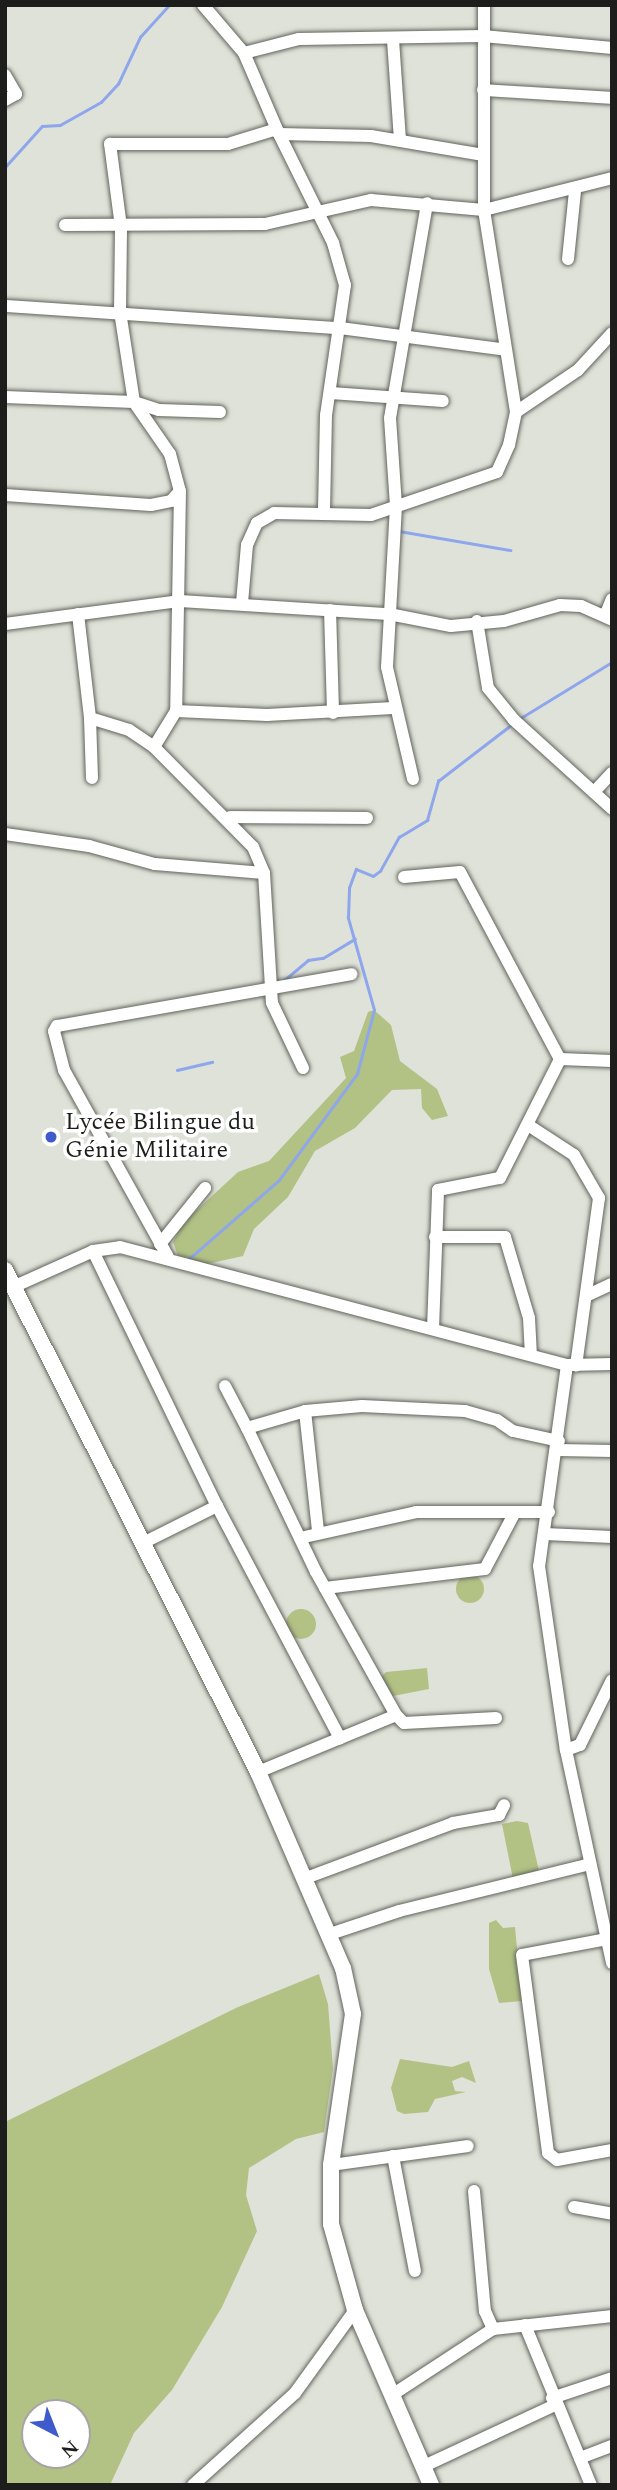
<!DOCTYPE html>
<html>
<head>
<meta charset="utf-8">
<style>
	body { margin:0 }
	#map { position:relative; width:617px; height:2490px; overflow:hidden; background:#dfe2d9; font-family:Spectral,serif }
	div>[style] { position:absolute }
	[style*='--x'] { left:calc(var(--x)*1px); top:calc(var(--y)*1px); width:calc(var(--w)*1px); rotate:calc(var(--a)*1deg) }
	.green>* { inset:0; background:#b2c285 }
	.round { border-radius:50% }
	.stream>* { height:2.5px; margin:-1.25px; padding:0 1.25px; transform-origin:1.25px; border-radius:1.25px; background:#8da6ec }
	.roads { filter:drop-shadow(0 0 2px #61645c) drop-shadow(0 0 2px #61645c) }
	.minor>* { height:12px; margin:-6px; padding:0 6px; transform-origin:6px; border-radius:6px; background:#fff }
	.major>* { height:16px; margin:-8px; padding:0 8px; transform-origin:8px; border-radius:8px; background:#fff }
	.dots>* { width:19px; height:19px; translate:-50% -50%; box-sizing:border-box; border:4px solid #fff; border-radius:50% }
	span { translate:-50% -50%; white-space:nowrap; text-align:center; line-height:1.15; -webkit-text-stroke:7px #fff; paint-order:stroke }
	.poi-label { font-size:24px; color:#1d1e1b }
	.left { translate:0 -50%; text-align:left }
	.frame { position:absolute; inset:0; border:7px solid #1d1e1b; pointer-events:none }
	.north { position:absolute; left:21px; top:2399px; width:70px; height:70px; box-sizing:border-box; background:#fff; border:2px solid #a5a5a4; border-radius:50%; rotate:138deg; font-size:19px; font-weight:700; line-height:28px; text-align:center; color:#1d1e1b }
	.north::after { content:''; display:block; margin:auto; width:24px; height:32px; background:#3f5acd; clip-path:polygon(50% 0,100% 100%,50% 72%,0 100%) }
</style>
</head>
<body>
<div id="map">
	<div class="green">
		<div style="clip-path:polygon(374px 1010px,391px 1025px,400px 1061px,437px 1089px,448px 1116px,432px 1120px,422px 1108px,421px 1089px,392px 1090px,355px 1128px,315px 1151px,288px 1197px,254px 1229px,243px 1256px,207px 1264px,178px 1256px,173px 1242px,184px 1222px,238px 1172px,269px 1161px,346px 1078px,340px 1057px,354px 1051px,368px 1012px)"></div>
		<div class="round" style="left:456px;top:1575px;width:28px;height:28px"></div>
		<div class="round" style="left:286px;top:1609px;width:30px;height:30px"></div>
		<div style="clip-path:polygon(427px 1668px,429px 1689px,393px 1696px,381px 1677px,386px 1672px)"></div>
		<div style="clip-path:polygon(517px 1821px,528px 1823px,539px 1871px,513px 1879px,502px 1824px)"></div>
		<div style="clip-path:polygon(496px 1920px,503px 1928px,515px 1927px,522px 2001px,499px 2003px,489px 1969px,489px 1923px)"></div>
		<div style="clip-path:polygon(evenodd,319px 1974px,328px 2004px,333px 2068px,324px 2132px,296px 2139px,249px 2168px,246px 2195px,257px 2231px,222px 2307px,172px 2390px,134px 2433px,110px 2485px,5px 2485px,5px 2122px,238px 2007px,319px 1974px,77px 2413px,77px 2455px,35px 2455px,35px 2413px,77px 2413px)"></div>
		<div style="clip-path:polygon(400px 2059px,452px 2067px,469px 2061px,476px 2083px,462px 2077px,452px 2081px,455px 2091px,466px 2092px,435px 2099px,428px 2112px,404px 2114px,397px 2111px,391px 2088px)"></div>
	</div>
	<div class="stream">
		<div style="--x:5;--y:167;--w:55;--a:-47.9"></div>
		<div style="--x:42;--y:126;--w:18;--a:-3"></div>
		<div style="--x:60;--y:125;--w:47;--a:-29.3"></div>
		<div style="--x:101;--y:102;--w:25;--a:-47"></div>
		<div style="--x:118;--y:84;--w:52;--a:-64.9"></div>
		<div style="--x:140;--y:37;--w:43;--a:-47.8"></div>
		<div style="--x:399;--y:531;--w:113;--a:9.7"></div>
		<div style="--x:519;--y:719;--w:109;--a:-31.5"></div>
		<div style="--x:282;--y:982;--w:34;--a:-40"></div>
		<div style="--x:308;--y:960;--w:15;--a:-8"></div>
		<div style="--x:323;--y:958;--w:37;--a:-31"></div>
		<div style="--x:177;--y:1070;--w:36;--a:-13"></div>
		<div style="--x:190;--y:1258;--w:118;--a:-41.2"></div>
		<div style="--x:279;--y:1180;--w:132;--a:-53.7"></div>
		<div style="--x:357;--y:1074;--w:66;--a:-75.1"></div>
		<div style="--x:374;--y:1010;--w:96;--a:-105.8"></div>
		<div style="--x:348;--y:918;--w:30;--a:-88"></div>
		<div style="--x:349;--y:888;--w:20;--a:-70"></div>
		<div style="--x:356;--y:869;--w:18;--a:22"></div>
		<div style="--x:373;--y:876;--w:9;--a:-36"></div>
		<div style="--x:380;--y:871;--w:39;--a:-61"></div>
		<div style="--x:399;--y:837;--w:33;--a:-31"></div>
		<div style="--x:427;--y:820;--w:41;--a:-74.2"></div>
		<div style="--x:438;--y:781;--w:92;--a:-37.5"></div>
	</div>
	<div class="roads">
		<div class="minor">
			<div style="--x:203;--y:5;--w:63;--a:49.5"></div>
			<div style="--x:244;--y:53;--w:88;--a:66.6"></div>
			<div style="--x:279;--y:134;--w:92;--a:1.2"></div>
			<div style="--x:371;--y:136;--w:114;--a:9.6"></div>
			<div style="--x:393;--y:40;--w:100;--a:86"></div>
			<div style="--x:244;--y:53;--w:57;--a:-14.3"></div>
			<div style="--x:299;--y:39;--w:184;--a:-0.9"></div>
			<div style="--x:483;--y:36;--w:130;--a:5.3"></div>
			<div style="--x:5;--y:75;--w:22;--a:60"></div>
			<div style="--x:16;--y:94;--w:13;--a:151"></div>
			<div style="--x:483;--y:90;--w:129;--a:3.5"></div>
			<div style="--x:279;--y:134;--w:122;--a:63.6"></div>
			<div style="--x:333;--y:243;--w:44;--a:74.1"></div>
			<div style="--x:345;--y:285;--w:131;--a:98.3"></div>
			<div style="--x:326;--y:415;--w:97;--a:91.2"></div>
			<div style="--x:65;--y:225;--w:200;--a:-0.3"></div>
			<div style="--x:265;--y:224;--w:109;--a:-12.8"></div>
			<div style="--x:371;--y:200;--w:113;--a:5.1"></div>
			<div style="--x:484;--y:210;--w:132;--a:-14"></div>
			<div style="--x:568;--y:259;--w:68;--a:-84.1"></div>
			<div style="--x:5;--y:306;--w:336;--a:3.8"></div>
			<div style="--x:340;--y:328;--w:167;--a:7.5"></div>
			<div style="--x:331;--y:393;--w:112;--a:4.1"></div>
			<div style="--x:5;--y:397;--w:129;--a:2.2"></div>
			<div style="--x:134;--y:402;--w:91;--a:-98.8"></div>
			<div style="--x:120;--y:312;--w:85;--a:-89.3"></div>
			<div style="--x:121;--y:227;--w:84;--a:-97.5"></div>
			<div style="--x:110;--y:144;--w:118;--a:0"></div>
			<div style="--x:228;--y:144;--w:51;--a:-17"></div>
			<div style="--x:134;--y:402;--w:63;--a:55.3"></div>
			<div style="--x:170;--y:454;--w:38;--a:75"></div>
			<div style="--x:180;--y:491;--w:220;--a:91"></div>
			<div style="--x:134;--y:402;--w:26;--a:18"></div>
			<div style="--x:159;--y:410;--w:61;--a:1.9"></div>
			<div style="--x:516;--y:412;--w:75;--a:-34.1"></div>
			<div style="--x:578;--y:370;--w:50;--a:-47.4"></div>
			<div style="--x:5;--y:495;--w:146;--a:3.9"></div>
			<div style="--x:151;--y:505;--w:20;--a:-11"></div>
			<div style="--x:171;--y:501;--w:13;--a:-48"></div>
			<div style="--x:242;--y:603;--w:58;--a:-85.1"></div>
			<div style="--x:247;--y:545;--w:24;--a:-66"></div>
			<div style="--x:257;--y:523;--w:20;--a:-30"></div>
			<div style="--x:274;--y:513;--w:97;--a:1.2"></div>
			<div style="--x:371;--y:515;--w:133;--a:-18.8"></div>
			<div style="--x:497;--y:472;--w:30;--a:-66"></div>
			<div style="--x:509;--y:445;--w:34;--a:-78"></div>
			<div style="--x:516;--y:412;--w:205;--a:-99"></div>
			<div style="--x:484;--y:210;--w:205;--a:-90"></div>
			<div style="--x:330;--y:610;--w:103;--a:88.3"></div>
			<div style="--x:78;--y:614;--w:105;--a:83.4"></div>
			<div style="--x:90;--y:718;--w:41;--a:17.1"></div>
			<div style="--x:129;--y:730;--w:30;--a:34"></div>
			<div style="--x:154;--y:747;--w:42;--a:-58.6"></div>
			<div style="--x:176;--y:711;--w:91;--a:2.5"></div>
			<div style="--x:267;--y:715;--w:126;--a:-3.2"></div>
			<div style="--x:605;--y:616;--w:18;--a:-68"></div>
			<div style="--x:477;--y:621;--w:68;--a:80.7"></div>
			<div style="--x:488;--y:688;--w:41;--a:50.9"></div>
			<div style="--x:514;--y:720;--w:132;--a:42.2"></div>
			<div style="--x:5;--y:624;--w:177;--a:-7.5"></div>
			<div style="--x:180;--y:601;--w:209;--a:3.6"></div>
			<div style="--x:389;--y:614;--w:63;--a:11"></div>
			<div style="--x:451;--y:626;--w:53;--a:-5.4"></div>
			<div style="--x:504;--y:621;--w:58;--a:-15.9"></div>
			<div style="--x:560;--y:605;--w:21;--a:3"></div>
			<div style="--x:581;--y:606;--w:34;--a:24"></div>
			<div style="--x:90;--y:718;--w:60;--a:88.1"></div>
			<div style="--x:154;--y:747;--w:141;--a:45.3"></div>
			<div style="--x:253;--y:847;--w:28;--a:67"></div>
			<div style="--x:264;--y:873;--w:130;--a:86.5"></div>
			<div style="--x:272;--y:1003;--w:72;--a:64.5"></div>
			<div style="--x:413;--y:779;--w:115;--a:-103.1"></div>
			<div style="--x:387;--y:667;--w:161;--a:-86.8"></div>
			<div style="--x:396;--y:506;--w:88;--a:-93.9"></div>
			<div style="--x:390;--y:418;--w:218;--a:-80.2"></div>
			<div style="--x:594;--y:792;--w:26;--a:-47"></div>
			<div style="--x:230;--y:817;--w:137;--a:0.4"></div>
			<div style="--x:5;--y:834;--w:85;--a:8.1"></div>
			<div style="--x:89;--y:846;--w:68;--a:15.3"></div>
			<div style="--x:155;--y:864;--w:109;--a:4.7"></div>
			<div style="--x:404;--y:877;--w:56;--a:-5.1"></div>
			<div style="--x:460;--y:872;--w:212;--a:61.9"></div>
			<div style="--x:560;--y:1059;--w:52;--a:2.2"></div>
			<div style="--x:528;--y:1125;--w:55;--a:33.1"></div>
			<div style="--x:574;--y:1155;--w:50;--a:59.8"></div>
			<div style="--x:599;--y:1198;--w:169;--a:97.8"></div>
			<div style="--x:435;--y:1237;--w:70;--a:0"></div>
			<div style="--x:505;--y:1237;--w:84;--a:73.5"></div>
			<div style="--x:529;--y:1318;--w:37;--a:87"></div>
			<div style="--x:160;--y:1244;--w:72;--a:-51.2"></div>
			<div style="--x:93;--y:1251;--w:284;--a:64.1"></div>
			<div style="--x:217;--y:1506;--w:263;--a:62.1"></div>
			<div style="--x:168;--y:1257;--w:214;--a:-119.1"></div>
			<div style="--x:64;--y:1070;--w:40;--a:-104.4"></div>
			<div style="--x:54;--y:1031;--w:6;--a:-59"></div>
			<div style="--x:57;--y:1026;--w:299;--a:-10"></div>
			<div style="--x:13;--y:1287;--w:88;--a:-24.2"></div>
			<div style="--x:93;--y:1251;--w:27;--a:-8"></div>
			<div style="--x:120;--y:1247;--w:462;--a:14.8"></div>
			<div style="--x:567;--y:1365;--w:45;--a:-1.3"></div>
			<div style="--x:588;--y:1295;--w:26;--a:-25"></div>
			<div style="--x:433;--y:1329;--w:139;--a:-87.9"></div>
			<div style="--x:438;--y:1190;--w:63;--a:-11"></div>
			<div style="--x:500;--y:1178;--w:133;--a:-63.2"></div>
			<div style="--x:567;--y:1365;--w:203;--a:97.9"></div>
			<div style="--x:539;--y:1566;--w:186;--a:81.7"></div>
			<div style="--x:566;--y:1750;--w:218;--a:77.8"></div>
			<div style="--x:225;--y:1386;--w:47;--a:62.4"></div>
			<div style="--x:305;--y:1411;--w:121;--a:83.8"></div>
			<div style="--x:558;--y:1450;--w:54;--a:1.1"></div>
			<div style="--x:545;--y:1534;--w:67;--a:2.6"></div>
			<div style="--x:300;--y:1538;--w:119;--a:-12.6"></div>
			<div style="--x:416;--y:1512;--w:133;--a:0"></div>
			<div style="--x:143;--y:1543;--w:83;--a:-26.6"></div>
			<div style="--x:325;--y:1588;--w:161;--a:-6.8"></div>
			<div style="--x:485;--y:1569;--w:64;--a:-62.2"></div>
			<div style="--x:496;--y:1718;--w:92;--a:176.9"></div>
			<div style="--x:404;--y:1723;--w:11;--a:-135"></div>
			<div style="--x:396;--y:1715;--w:164;--a:-119.2"></div>
			<div style="--x:316;--y:1572;--w:160;--a:-115.6"></div>
			<div style="--x:247;--y:1428;--w:60;--a:-16.3"></div>
			<div style="--x:305;--y:1411;--w:57;--a:-5"></div>
			<div style="--x:362;--y:1406;--w:103;--a:2.8"></div>
			<div style="--x:465;--y:1411;--w:33;--a:16"></div>
			<div style="--x:497;--y:1420;--w:19;--a:35"></div>
			<div style="--x:513;--y:1431;--w:47;--a:12.3"></div>
			<div style="--x:566;--y:1750;--w:15;--a:-20"></div>
			<div style="--x:580;--y:1745;--w:72;--a:-63.8"></div>
			<div style="--x:258;--y:1772;--w:149;--a:-22.4"></div>
			<div style="--x:306;--y:1878;--w:157;--a:-20.5"></div>
			<div style="--x:453;--y:1823;--w:47;--a:-9.9"></div>
			<div style="--x:499;--y:1815;--w:11;--a:-63"></div>
			<div style="--x:330;--y:1934;--w:73;--a:-18.4"></div>
			<div style="--x:399;--y:1911;--w:197;--a:-13.8"></div>
			<div style="--x:607;--y:1939;--w:86;--a:169.3"></div>
			<div style="--x:522;--y:1955;--w:200;--a:82.5"></div>
			<div style="--x:548;--y:2153;--w:11;--a:38"></div>
			<div style="--x:557;--y:2160;--w:56;--a:-10.3"></div>
			<div style="--x:393;--y:2156;--w:117;--a:79.2"></div>
			<div style="--x:331;--y:2165;--w:138;--a:-7.9"></div>
			<div style="--x:474;--y:2191;--w:121;--a:84.8"></div>
			<div style="--x:485;--y:2311;--w:20;--a:66"></div>
			<div style="--x:574;--y:2207;--w:39;--a:10"></div>
			<div style="--x:525;--y:2325;--w:173;--a:67.6"></div>
			<div style="--x:392;--y:2395;--w:121;--a:-33.2"></div>
			<div style="--x:493;--y:2329;--w:120;--a:-6.2"></div>
			<div style="--x:552;--y:2398;--w:63;--a:-18.4"></div>
			<div style="--x:580;--y:2458;--w:34;--a:-21"></div>
			<div style="--x:422;--y:2467;--w:147;--a:-25"></div>
			<div style="--x:193;--y:2485;--w:137;--a:-42"></div>
			<div style="--x:295;--y:2393;--w:102;--a:-54.1"></div>
		</div>
		<div class="major">
			<div style="--x:5;--y:1270;--w:562;--a:63.25"></div>
			<div style="--x:258;--y:1772;--w:214;--a:66.6"></div>
			<div style="--x:343;--y:1968;--w:47;--a:77.7"></div>
			<div style="--x:353;--y:2014;--w:153;--a:98.3"></div>
			<div style="--x:331;--y:2165;--w:59;--a:90"></div>
			<div style="--x:331;--y:2224;--w:89;--a:74.4"></div>
			<div style="--x:355;--y:2310;--w:191;--a:66.5"></div>
		</div>
	</div>
	<div class="dots">
		<div style="left:51px;top:1137px;background:#3f5acd"></div>
	</div>
	<div class="poi-label">
		<span class="left" style="left:65px;top:1137px">Lycée Bilingue du<br>Génie Militaire</span>
	</div>
	<div class="frame"></div>
	<div class="north">N</div>
</div>
</body>
</html>
